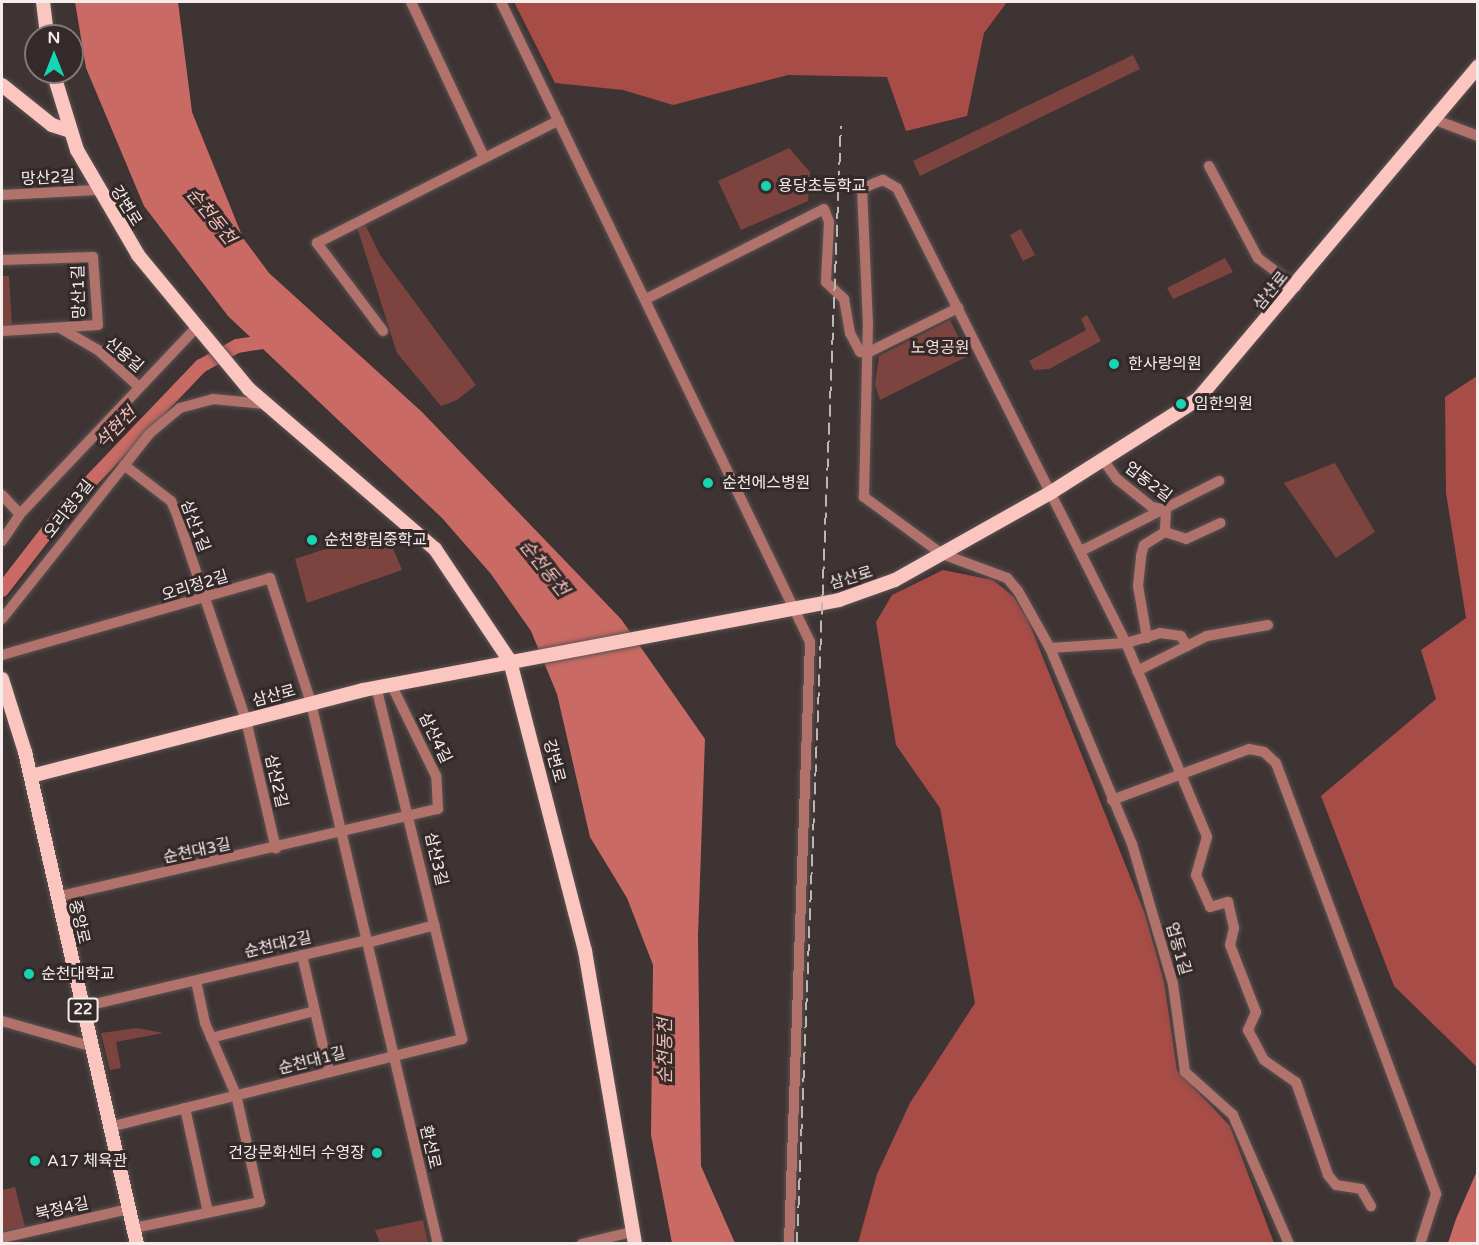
<!DOCTYPE html>
<html>
<head>
<meta charset="utf-8">
<style>
	body { margin:0 }
	#map { position:relative; width:1479px; height:1245px; overflow:hidden; background:#3e3433; font-family:"Varela Round","Noto Sans KR",sans-serif }
	div>[style] { position:absolute }
	[style*='--x'] { left:calc(var(--x)*1px); top:calc(var(--y)*1px); width:calc(var(--w)*1px); rotate:calc(var(--a)*1deg) }
	.green>* { inset:0; background:#7d443f }
	.forest>* { inset:0; background:#a74c47 }
	.water>* { inset:0; background:#c96a64 }
	.river>* { height:14px; margin:-7px; padding:0 7px; transform-origin:7px; border-radius:7px; background:#c96a64 }
	.roads { filter:drop-shadow(0 0 2px #5b5251) drop-shadow(0 0 2px #5b5251) }
	.minor>* { height:10px; margin:-5px; padding:0 5px; transform-origin:5px; border-radius:5px; background:#b2726c }
	.major>* { height:14px; margin:-7px; padding:0 7px; transform-origin:7px; border-radius:7px; background:#fbc5c0 }
	.rail>* { height:2px; margin-top:-1px; transform-origin:0; background:repeating-linear-gradient(90deg,#beb6b5 0 12px,transparent 0 18px) }
	.dots>* { width:16px; height:16px; translate:-50% -50%; box-sizing:border-box; border:3px solid #342a29; border-radius:50% }
	span { translate:-50% -50%; white-space:nowrap; text-align:center; line-height:1.15; -webkit-text-stroke:6px #342a29; paint-order:stroke }
	.shield-label span { padding:2px 4px; background:#342a29; border:2px solid; border-radius:4px; -webkit-text-stroke-width:0 }
	.shield-label { font-size:15px; color:#f4edec; font-weight:700 }
	.street-label { font-size:16px; color:#f4edec }
	.poi-label { font-size:16px; color:#f4edec }
	.left { translate:0 -50%; text-align:left }
	.right { translate:-100% -50%; text-align:right }
	.park-label { font-size:16px; color:#f6dbd8 }
	.water-label { font-size:18px; color:#f2beb9; font-style:italic }
	.frame { position:absolute; inset:0; border:3px solid #f4edec; pointer-events:none }
	.north { position:absolute; left:24px; top:24px; width:60px; height:60px; box-sizing:border-box; background:#342a29; border:2px solid #817877; border-radius:50%; rotate:0deg; font-size:16px; font-weight:700; line-height:24px; text-align:center; color:#f4edec }
	.north::after { content:''; display:block; margin:auto; width:21px; height:27px; background:#16d5b3; clip-path:polygon(50% 0,100% 100%,50% 72%,0 100%) }
</style>
</head>
<body>
<div id="map">
	<div class="green">
		<div style="clip-path:polygon(1133px 55px,1140px 69px,920px 176px,913px 161px)"></div>
		<div style="clip-path:polygon(789px 148px,810px 172px,808px 201px,741px 230px,718px 181px)"></div>
		<div style="clip-path:polygon(364px 222px,380px 255px,476px 385px,457px 400px,441px 406px,397px 353px,357px 227px)"></div>
		<div style="clip-path:polygon(1021px 229px,1035px 255px,1023px 261px,1010px 235px)"></div>
		<div style="clip-path:polygon(1225px 258px,1233px 272px,1173px 299px,1167px 288px)"></div>
		<div style="clip-path:polygon(2px 276px,9px 276px,12px 327px,2px 328px)"></div>
		<div style="clip-path:polygon(1087px 315px,1101px 341px,1049px 369px,1034px 370px,1029px 361px,1086px 330px,1081px 319px)"></div>
		<div style="clip-path:polygon(950px 320px,968px 356px,880px 400px,875px 385px,879px 356px)"></div>
		<div style="clip-path:polygon(1335px 463px,1375px 532px,1336px 558px,1284px 483px)"></div>
		<div style="clip-path:polygon(385px 529px,402px 570px,307px 603px,295px 559px)"></div>
		<div style="clip-path:polygon(137px 1028px,163px 1033px,116px 1042px,121px 1068px,110px 1070px,101px 1033px)"></div>
		<div style="clip-path:polygon(15px 1187px,25px 1227px,2px 1232px,2px 1190px)"></div>
		<div style="clip-path:polygon(423px 1220px,428px 1243px,380px 1243px,375px 1230px)"></div>
	</div>
	<div class="forest">
		<div style="clip-path:polygon(514px 2px,1007px 2px,984px 33px,967px 116px,906px 131px,887px 77px,788px 75px,673px 105px,623px 90px,555px 83px)"></div>
		<div style="clip-path:polygon(1477px 376px,1477px 1067px,1394px 986px,1321px 796px,1436px 699px,1421px 650px,1466px 618px,1446px 493px,1445px 397px)"></div>
		<div style="clip-path:polygon(943px 570px,993px 580px,1014px 597px,1028px 620px,1145px 914px,1164px 982px,1177px 1070px,1230px 1126px,1274px 1243px,858px 1243px,877px 1174px,910px 1103px,975px 1003px,940px 808px,896px 745px,876px 622px,892px 595px)"></div>
	</div>
	<div class="water">
		<div style="clip-path:polygon(75px 2px,178px 2px,192px 112px,243px 238px,269px 273px,422px 412px,621px 619px,705px 739px,698px 936px,701px 1166px,735px 1243px,672px 1243px,651px 1135px,653px 965px,627px 898px,590px 837px,557px 694px,531px 631px,491px 574px,442px 518px,228px 316px,144px 206px,86px 68px)"></div>
		<div style="clip-path:polygon(1477px 1171px,1477px 1243px,1448px 1243px,1456px 1219px)"></div>
	</div>
	<div class="river">
		<div style="--x:2;--y:590;--w:106;--a:-52.3"></div>
		<div style="--x:67;--y:506;--w:194;--a:-46.3"></div>
		<div style="--x:201;--y:366;--w:41;--a:-29.1"></div>
		<div style="--x:237;--y:346;--w:37;--a:-9"></div>
	</div>
	<div class="roads">
		<div class="minor">
			<div style="--x:411;--y:2;--w:171;--a:64.8"></div>
			<div style="--x:501;--y:2;--w:711;--a:64.23"></div>
			<div style="--x:810;--y:642;--w:602;--a:92"></div>
			<div style="--x:1433;--y:119;--w:48;--a:20.7"></div>
			<div style="--x:1209;--y:166;--w:104;--a:62"></div>
			<div style="--x:1258;--y:258;--w:48;--a:37.3"></div>
			<div style="--x:2;--y:195;--w:95;--a:-3"></div>
			<div style="--x:2;--y:260;--w:91;--a:-1.9"></div>
			<div style="--x:93;--y:257;--w:68;--a:85.8"></div>
			<div style="--x:98;--y:325;--w:96;--a:176.4"></div>
			<div style="--x:646;--y:299;--w:199;--a:-26.8"></div>
			<div style="--x:824;--y:209;--w:14;--a:69"></div>
			<div style="--x:829;--y:222;--w:60;--a:92.9"></div>
			<div style="--x:826;--y:282;--w:25;--a:43"></div>
			<div style="--x:844;--y:299;--w:35;--a:80"></div>
			<div style="--x:850;--y:333;--w:21;--a:62"></div>
			<div style="--x:860;--y:352;--w:7;--a:8"></div>
			<div style="--x:867;--y:353;--w:102;--a:-26.3"></div>
			<div style="--x:60;--y:328;--w:44;--a:30.1"></div>
			<div style="--x:98;--y:350;--w:54;--a:42"></div>
			<div style="--x:383;--y:331;--w:110;--a:-126.9"></div>
			<div style="--x:317;--y:243;--w:271;--a:-26.9"></div>
			<div style="--x:1103;--y:460;--w:24;--a:54"></div>
			<div style="--x:1117;--y:479;--w:45;--a:38.7"></div>
			<div style="--x:1152;--y:507;--w:14;--a:12"></div>
			<div style="--x:1166;--y:510;--w:22;--a:93"></div>
			<div style="--x:1165;--y:532;--w:22;--a:18"></div>
			<div style="--x:1186;--y:539;--w:38;--a:-25"></div>
			<div style="--x:124;--y:465;--w:59;--a:37.5"></div>
			<div style="--x:171;--y:501;--w:12;--a:66"></div>
			<div style="--x:176;--y:512;--w:219;--a:71.4"></div>
			<div style="--x:246;--y:720;--w:132;--a:76.9"></div>
			<div style="--x:2;--y:495;--w:26;--a:47"></div>
			<div style="--x:2;--y:541;--w:32;--a:-56"></div>
			<div style="--x:20;--y:514;--w:257;--a:-46.6"></div>
			<div style="--x:1081;--y:551;--w:155;--a:-26.9"></div>
			<div style="--x:2;--y:619;--w:236;--a:-51.5"></div>
			<div style="--x:149;--y:434;--w:40;--a:-40"></div>
			<div style="--x:180;--y:408;--w:34;--a:-15"></div>
			<div style="--x:213;--y:399;--w:52;--a:5.5"></div>
			<div style="--x:1147;--y:638;--w:53;--a:-99.8"></div>
			<div style="--x:1138;--y:586;--w:30;--a:-84"></div>
			<div style="--x:1141;--y:556;--w:11;--a:-75"></div>
			<div style="--x:1144;--y:545;--w:25;--a:-32"></div>
			<div style="--x:1050;--y:648;--w:76;--a:-3.8"></div>
			<div style="--x:1126;--y:643;--w:35;--a:-16"></div>
			<div style="--x:1160;--y:633;--w:21;--a:8"></div>
			<div style="--x:1181;--y:636;--w:12;--a:59"></div>
			<div style="--x:2;--y:655;--w:279;--a:-16"></div>
			<div style="--x:270;--y:578;--w:132;--a:71.8"></div>
			<div style="--x:311;--y:703;--w:556;--a:76.79"></div>
			<div style="--x:1137;--y:671;--w:78;--a:-26.6"></div>
			<div style="--x:1207;--y:636;--w:62;--a:-10.2"></div>
			<div style="--x:1112;--y:800;--w:146;--a:-20.4"></div>
			<div style="--x:1249;--y:749;--w:15;--a:11"></div>
			<div style="--x:1264;--y:752;--w:16;--a:43"></div>
			<div style="--x:1276;--y:763;--w:460;--a:69.6"></div>
			<div style="--x:1436;--y:1194;--w:52;--a:107.7"></div>
			<div style="--x:56;--y:897;--w:392;--a:-13"></div>
			<div style="--x:438;--y:809;--w:33;--a:-93"></div>
			<div style="--x:436;--y:776;--w:102;--a:-116.1"></div>
			<div style="--x:367;--y:943;--w:70;--a:-14.8"></div>
			<div style="--x:302;--y:955;--w:120;--a:77"></div>
			<div style="--x:82;--y:1007;--w:293;--a:-13.2"></div>
			<div style="--x:2;--y:1021;--w:91;--a:15.9"></div>
			<div style="--x:211;--y:1038;--w:107;--a:-14.6"></div>
			<div style="--x:185;--y:1108;--w:107;--a:77.6"></div>
			<div style="--x:110;--y:1127;--w:363;--a:-14"></div>
			<div style="--x:462;--y:1039;--w:362;--a:-103.7"></div>
			<div style="--x:134;--y:1228;--w:129;--a:-11.7"></div>
			<div style="--x:260;--y:1202;--w:110;--a:-102.6"></div>
			<div style="--x:236;--y:1095;--w:78;--a:-113.3"></div>
			<div style="--x:205;--y:1023;--w:43;--a:-102.1"></div>
			<div style="--x:2;--y:1238;--w:130;--a:-12.9"></div>
			<div style="--x:582;--y:1244;--w:51;--a:-13.5"></div>
			<div style="--x:1289;--y:1244;--w:141;--a:-113.5"></div>
			<div style="--x:1233;--y:1115;--w:64;--a:-138.1"></div>
			<div style="--x:1185;--y:1072;--w:89;--a:-97.8"></div>
			<div style="--x:1173;--y:984;--w:146;--a:-106.3"></div>
			<div style="--x:1132;--y:844;--w:212;--a:-112.7"></div>
			<div style="--x:1050;--y:648;--w:65;--a:-119.3"></div>
			<div style="--x:1018;--y:591;--w:17;--a:-130"></div>
			<div style="--x:1007;--y:578;--w:69;--a:-159.7"></div>
			<div style="--x:942;--y:554;--w:97;--a:-143.8"></div>
			<div style="--x:864;--y:497;--w:172;--a:-88.7"></div>
			<div style="--x:868;--y:325;--w:136;--a:-92.5"></div>
			<div style="--x:862;--y:189;--w:14;--a:-25"></div>
			<div style="--x:875;--y:183;--w:9;--a:-21"></div>
			<div style="--x:883;--y:180;--w:16;--a:30"></div>
			<div style="--x:897;--y:188;--w:509;--a:63.28"></div>
			<div style="--x:1126;--y:643;--w:210;--a:67.3"></div>
			<div style="--x:1207;--y:837;--w:40;--a:106"></div>
			<div style="--x:1196;--y:875;--w:35;--a:66"></div>
			<div style="--x:1210;--y:907;--w:19;--a:-16"></div>
			<div style="--x:1228;--y:902;--w:27;--a:77"></div>
			<div style="--x:1234;--y:928;--w:17;--a:103"></div>
			<div style="--x:1230;--y:945;--w:72;--a:68.8"></div>
			<div style="--x:1256;--y:1012;--w:20;--a:114"></div>
			<div style="--x:1248;--y:1030;--w:34;--a:62"></div>
			<div style="--x:1264;--y:1060;--w:39;--a:35"></div>
			<div style="--x:1296;--y:1082;--w:98;--a:71"></div>
			<div style="--x:1328;--y:1175;--w:13;--a:51"></div>
			<div style="--x:1336;--y:1185;--w:25;--a:9"></div>
			<div style="--x:1361;--y:1189;--w:20;--a:60"></div>
		</div>
		<div class="major">
			<div style="--x:43;--y:2;--w:34;--a:83"></div>
			<div style="--x:53;--y:72;--w:82;--a:72.9"></div>
			<div style="--x:77;--y:150;--w:121;--a:59.8"></div>
			<div style="--x:138;--y:255;--w:174;--a:50.4"></div>
			<div style="--x:249;--y:389;--w:245;--a:40.7"></div>
			<div style="--x:435;--y:549;--w:135;--a:56.2"></div>
			<div style="--x:510;--y:661;--w:300;--a:75.5"></div>
			<div style="--x:585;--y:951;--w:297;--a:80.3"></div>
			<div style="--x:2;--y:85;--w:64;--a:38.7"></div>
			<div style="--x:52;--y:125;--w:19;--a:18"></div>
			<div style="--x:2;--y:679;--w:77;--a:72.5"></div>
			<div style="--x:25;--y:752;--w:505;--a:77.18"></div>
			<div style="--x:31;--y:776;--w:343;--a:-14.5"></div>
			<div style="--x:363;--y:690;--w:484;--a:-10.7"></div>
			<div style="--x:839;--y:600;--w:59;--a:-19.7"></div>
			<div style="--x:895;--y:580;--w:178;--a:-29.3"></div>
			<div style="--x:1050;--y:493;--w:175;--a:-32.4"></div>
			<div style="--x:1198;--y:399;--w:435;--a:-49.9"></div>
		</div>
	</div>
	<div class="rail">
		<div style="--x:797;--y:1244;--w:1119;--a:-87.75"></div>
	</div>
	<div class="dots">
		<div style="left:766px;top:186px;background:#16d5b3"></div>
		<div style="left:1114px;top:364px;background:#16d5b3"></div>
		<div style="left:1181px;top:404px;background:#16d5b3"></div>
		<div style="left:708px;top:483px;background:#16d5b3"></div>
		<div style="left:312px;top:540px;background:#16d5b3"></div>
		<div style="left:29px;top:974px;background:#16d5b3"></div>
		<div style="left:377px;top:1153px;background:#16d5b3"></div>
		<div style="left:35px;top:1161px;background:#16d5b3"></div>
	</div>
	<div class="shield-label">
		<span style="left:83px;top:1010px">22</span>
	</div>
	<div class="street-label">
		<span style="left:48px;top:178px;rotate:-3deg">망산2길</span>
		<span style="left:126px;top:206px;rotate:58deg">강변로</span>
		<span style="left:1271px;top:291px;rotate:-51deg">삼산로</span>
		<span style="left:79px;top:292px;rotate:-91deg">망산1길</span>
		<span style="left:124px;top:355px;rotate:40deg">신용길</span>
		<span style="left:1148px;top:482px;rotate:37deg">업동2길</span>
		<span style="left:69px;top:509px;rotate:-52deg">오리정3길</span>
		<span style="left:195px;top:526px;rotate:69deg">삼산1길</span>
		<span style="left:851px;top:578px;rotate:-17deg">삼산로</span>
		<span style="left:195px;top:586px;rotate:-17deg">오리정2길</span>
		<span style="left:274px;top:696px;rotate:-15deg">삼산로</span>
		<span style="left:435px;top:738px;rotate:64deg">삼산4길</span>
		<span style="left:554px;top:761px;rotate:75deg">강변로</span>
		<span style="left:276px;top:781px;rotate:77deg">삼산2길</span>
		<span style="left:197px;top:851px;rotate:-12deg">순천대3길</span>
		<span style="left:436px;top:859px;rotate:77deg">삼산3길</span>
		<span style="left:79px;top:922px;rotate:77deg">중앙로</span>
		<span style="left:278px;top:945px;rotate:-13deg">순천대2길</span>
		<span style="left:1178px;top:949px;rotate:74deg">업동1길</span>
		<span style="left:312px;top:1061px;rotate:-14deg">순천대1길</span>
		<span style="left:430px;top:1147px;rotate:77deg">환선로</span>
		<span style="left:62px;top:1209px;rotate:-13deg">북정4길</span>
	</div>
	<div class="poi-label">
		<span class="left" style="left:778px;top:186px">용당초등학교</span>
		<span class="left" style="left:1128px;top:364px">한사랑의원</span>
		<span class="left" style="left:1194px;top:404px">임한의원</span>
		<span class="left" style="left:722px;top:483px">순천에스병원</span>
		<span class="left" style="left:324px;top:540px">순천향림중학교</span>
		<span class="left" style="left:41px;top:974px">순천대학교</span>
		<span class="right" style="left:365px;top:1153px">건강문화센터 수영장</span>
		<span class="left" style="left:47px;top:1161px">A17 체육관</span>
	</div>
	<div class="park-label">
		<span style="left:940px;top:348px">노영공원</span>
	</div>
	<div class="water-label">
		<span style="left:211px;top:216px;rotate:51deg">순천동천</span>
		<span style="left:116px;top:428px;rotate:-46deg">석현천</span>
		<span style="left:544px;top:568px;rotate:51deg">순천동천</span>
		<span style="left:665px;top:1051px;rotate:-90deg">순천동천</span>
	</div>
	<div class="frame"></div>
	<div class="north">N</div>
</div>
</body>
</html>
